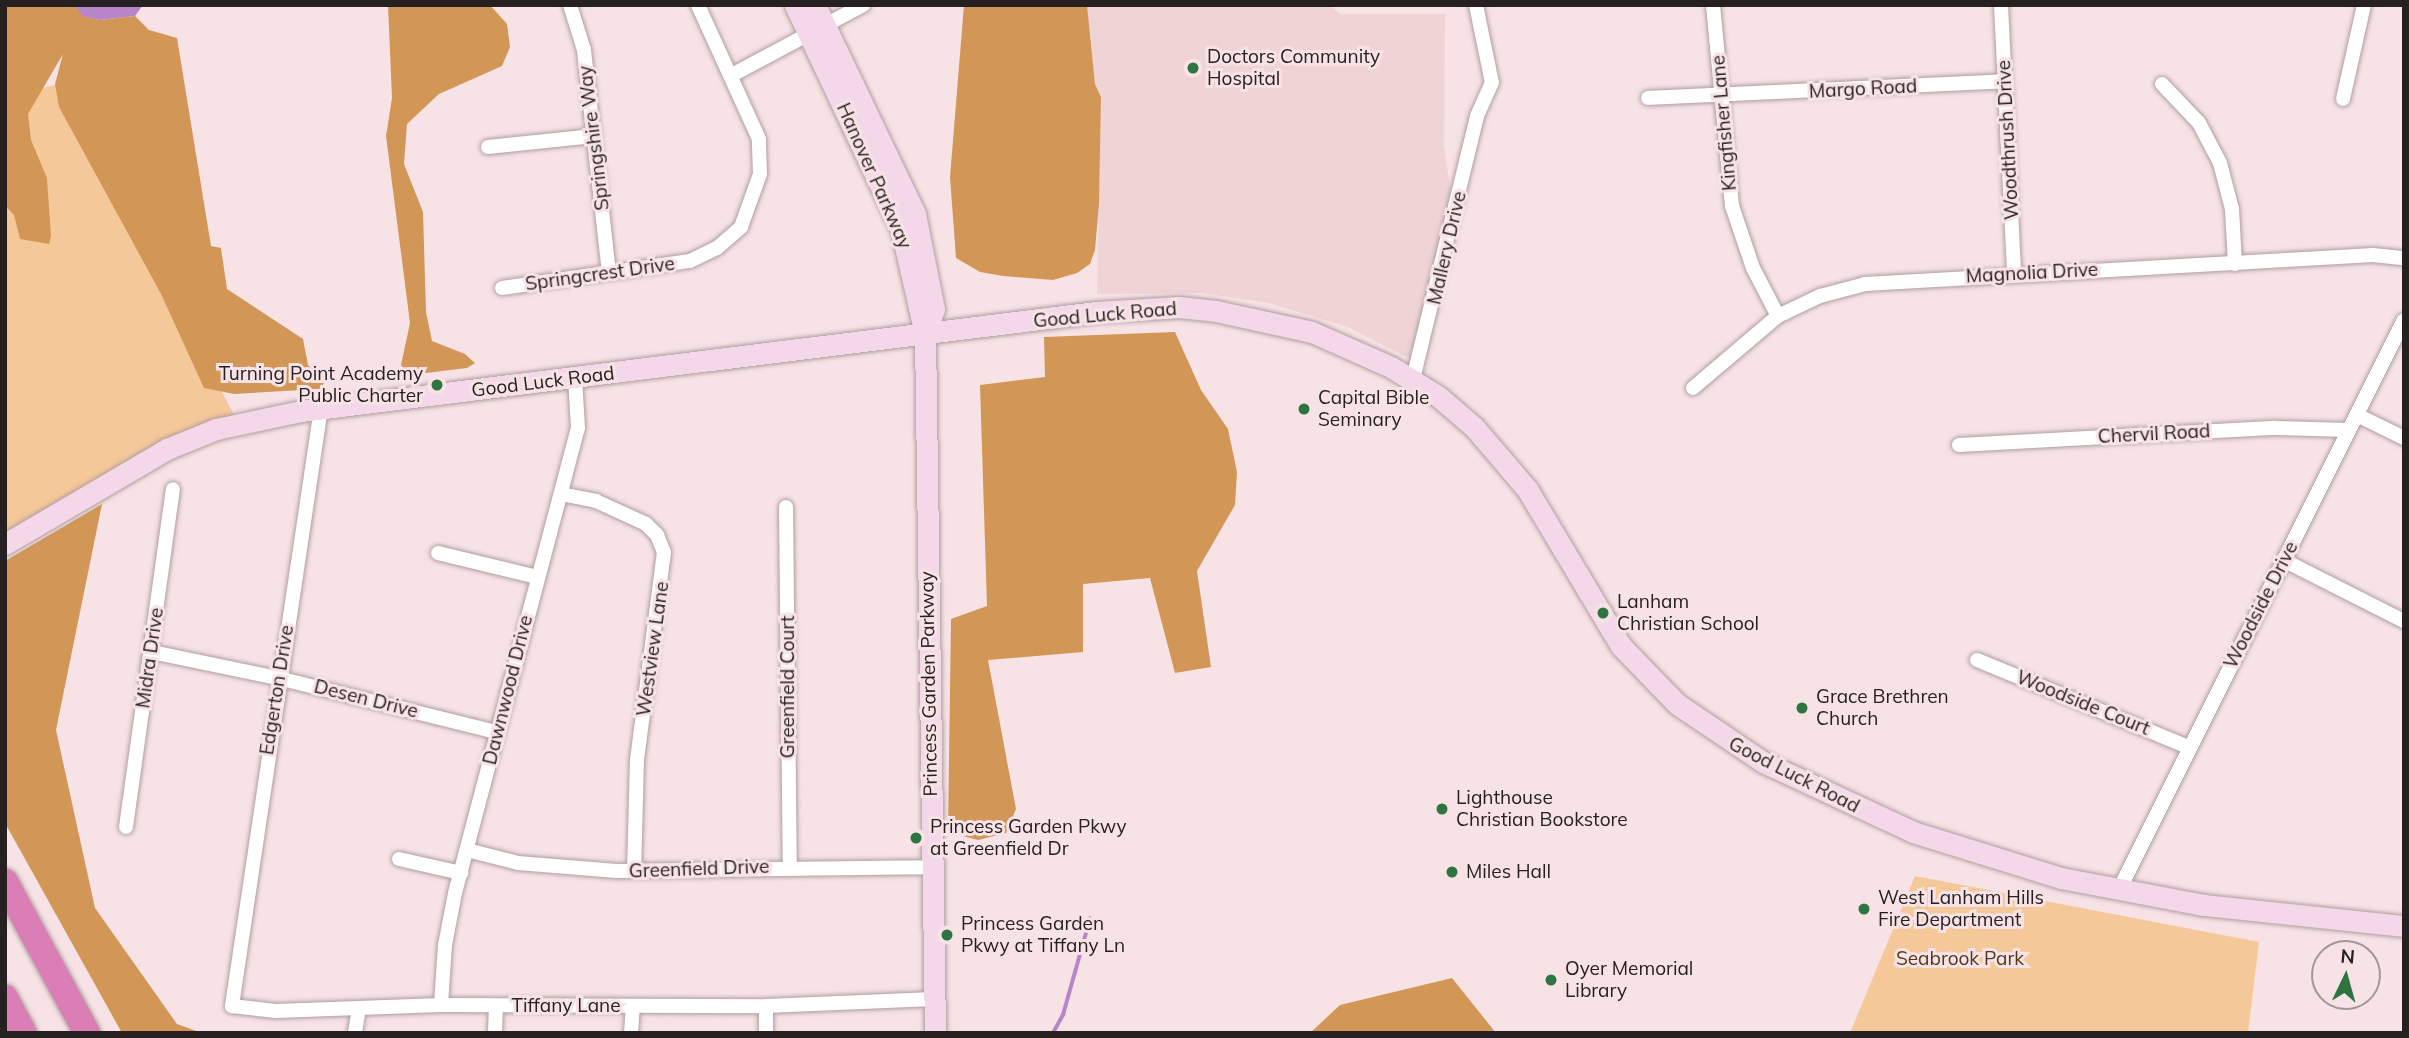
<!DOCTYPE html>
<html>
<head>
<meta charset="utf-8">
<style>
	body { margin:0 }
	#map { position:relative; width:2409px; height:1038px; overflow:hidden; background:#f7e3e5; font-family:Mulish,sans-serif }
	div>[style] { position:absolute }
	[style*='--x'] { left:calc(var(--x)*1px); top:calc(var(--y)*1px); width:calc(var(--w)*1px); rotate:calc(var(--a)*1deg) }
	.built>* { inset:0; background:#efd3d5 }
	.green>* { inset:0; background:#f5c89a }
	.forest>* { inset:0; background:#d29756 }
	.water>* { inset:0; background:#b786c9 }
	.stream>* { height:3.5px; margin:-1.75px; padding:0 1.75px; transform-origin:1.75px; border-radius:1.75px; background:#b786c9 }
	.roads { filter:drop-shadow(0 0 2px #b09ea0) drop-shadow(0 0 2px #b09ea0) }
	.street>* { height:14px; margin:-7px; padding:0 7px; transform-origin:7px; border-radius:7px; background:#fff }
	.secondary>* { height:21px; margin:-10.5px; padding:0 10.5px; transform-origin:10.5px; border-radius:10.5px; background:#f4d8e9 }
	.highway>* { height:26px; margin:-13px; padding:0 13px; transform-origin:13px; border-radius:13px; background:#da7eb5 }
	.dots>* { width:19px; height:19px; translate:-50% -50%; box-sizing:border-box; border:4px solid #f7e3e5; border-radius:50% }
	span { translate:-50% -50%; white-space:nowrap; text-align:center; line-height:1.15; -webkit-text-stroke:6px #f7e3e5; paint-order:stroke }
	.poi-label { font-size:19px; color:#272020 }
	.left { translate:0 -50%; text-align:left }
	.right { translate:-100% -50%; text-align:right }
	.street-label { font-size:19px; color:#272020 }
	.park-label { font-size:19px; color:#51381c }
	.frame { position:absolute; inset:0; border:7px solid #272020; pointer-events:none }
	.north { position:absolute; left:2311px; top:940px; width:70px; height:70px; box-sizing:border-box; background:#f7e3e5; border:2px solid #a49596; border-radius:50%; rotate:5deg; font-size:19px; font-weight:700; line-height:28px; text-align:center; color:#272020 }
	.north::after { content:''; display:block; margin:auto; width:24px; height:32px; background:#2d7441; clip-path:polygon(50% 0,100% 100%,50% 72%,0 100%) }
</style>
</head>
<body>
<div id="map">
	<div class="built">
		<div style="clip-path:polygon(1087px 5px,1330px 5px,1340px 14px,1445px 14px,1444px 145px,1454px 219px,1418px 363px,1348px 327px,1269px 303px,1202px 293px,1097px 294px,1101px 97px,1095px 84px)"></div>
	</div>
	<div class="green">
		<div style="clip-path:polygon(58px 84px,239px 424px,216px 429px,5px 544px,5px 98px)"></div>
		<div style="clip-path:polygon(1915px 876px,2259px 942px,2248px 1033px,1850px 1033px)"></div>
	</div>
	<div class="forest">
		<div style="clip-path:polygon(5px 5px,73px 5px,84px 16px,99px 20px,135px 16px,149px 30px,177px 38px,211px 246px,221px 248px,227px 289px,303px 339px,308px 365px,325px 382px,319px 389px,234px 394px,204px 388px,161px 294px,59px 107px,55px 84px,63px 54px,28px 114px,31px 140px,47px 178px,51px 236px,49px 244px,20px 239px,14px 215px,5px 205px)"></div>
		<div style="clip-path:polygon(388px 5px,490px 5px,507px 24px,510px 47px,502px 66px,439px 94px,407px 124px,404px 164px,423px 212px,426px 312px,432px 341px,465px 354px,475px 363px,467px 368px,409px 375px,401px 365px,410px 323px,386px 136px,392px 98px)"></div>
		<div style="clip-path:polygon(964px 5px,1087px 5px,1095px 84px,1101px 97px,1099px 204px,1095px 250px,1090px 264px,1077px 273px,1053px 280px,1003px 276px,980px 272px,956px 258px,950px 177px)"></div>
		<div style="clip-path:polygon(1175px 332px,1201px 390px,1228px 429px,1237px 472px,1235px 505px,1197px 571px,1211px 667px,1175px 673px,1150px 578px,1083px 584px,1083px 652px,988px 660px,1016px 809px,1006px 833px,978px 840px,948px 832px,951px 619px,987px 606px,980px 385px,1045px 377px,1044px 337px)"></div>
		<div style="clip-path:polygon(102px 504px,56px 730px,95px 908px,177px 1024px,202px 1033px,122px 1033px,5px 823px,5px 561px)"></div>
		<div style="clip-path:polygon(1452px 978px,1496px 1033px,1310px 1033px,1340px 1005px)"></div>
	</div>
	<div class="water">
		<div style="clip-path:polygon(73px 5px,143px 5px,135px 16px,99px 20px,83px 16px)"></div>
	</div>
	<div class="stream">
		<div style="--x:1053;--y:1033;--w:21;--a:-61"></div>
		<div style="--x:1063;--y:1015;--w:100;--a:-74.3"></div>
	</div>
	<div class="roads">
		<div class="street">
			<div style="--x:570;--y:5;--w:47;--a:72.7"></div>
			<div style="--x:584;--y:50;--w:223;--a:83.6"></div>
			<div style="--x:1713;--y:5;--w:202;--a:84.6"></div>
			<div style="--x:1732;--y:206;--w:65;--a:71.3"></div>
			<div style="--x:1753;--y:268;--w:54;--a:62.5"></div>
			<div style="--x:2001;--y:5;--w:269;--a:87.2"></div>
			<div style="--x:732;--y:75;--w:149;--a:-28.1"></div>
			<div style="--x:2162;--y:84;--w:54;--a:46.5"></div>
			<div style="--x:2199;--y:123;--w:45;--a:62.3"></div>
			<div style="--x:2220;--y:163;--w:48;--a:75.4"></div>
			<div style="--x:2232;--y:209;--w:55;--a:86.9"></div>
			<div style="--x:1648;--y:98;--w:356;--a:-2.7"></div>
			<div style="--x:2343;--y:99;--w:96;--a:-77.4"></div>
			<div style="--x:488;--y:147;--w:106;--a:-6"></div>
			<div style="--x:502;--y:288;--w:190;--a:-8.2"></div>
			<div style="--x:690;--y:261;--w:30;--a:-26"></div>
			<div style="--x:717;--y:248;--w:32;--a:-41"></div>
			<div style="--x:741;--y:227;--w:56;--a:-70.3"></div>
			<div style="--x:760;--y:174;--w:35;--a:-92"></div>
			<div style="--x:759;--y:139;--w:147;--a:-114.5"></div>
			<div style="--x:1413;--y:379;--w:271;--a:-76.3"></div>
			<div style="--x:1477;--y:116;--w:36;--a:-66"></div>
			<div style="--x:1492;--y:83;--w:80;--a:-101.6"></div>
			<div style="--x:1693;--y:388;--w:111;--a:-40.3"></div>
			<div style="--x:1778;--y:316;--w:47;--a:-25.5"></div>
			<div style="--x:1820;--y:296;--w:47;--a:-14.9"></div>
			<div style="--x:1865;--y:284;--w:509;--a:-3.27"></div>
			<div style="--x:2373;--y:255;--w:31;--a:6"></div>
			<div style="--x:321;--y:408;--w:605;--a:98.47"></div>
			<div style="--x:232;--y:1006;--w:44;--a:6.5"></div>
			<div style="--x:276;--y:1011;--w:165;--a:-2.1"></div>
			<div style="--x:441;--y:1005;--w:325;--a:0.2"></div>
			<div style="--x:766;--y:1006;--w:168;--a:-2.4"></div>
			<div style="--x:2357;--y:415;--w:52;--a:26.1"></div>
			<div style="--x:1959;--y:445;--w:317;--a:-3.1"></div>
			<div style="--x:2276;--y:428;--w:73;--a:1.6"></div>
			<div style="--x:561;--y:494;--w:36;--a:11"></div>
			<div style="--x:596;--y:501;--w:55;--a:24.7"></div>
			<div style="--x:646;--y:524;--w:16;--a:45"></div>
			<div style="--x:657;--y:535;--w:18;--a:68"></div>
			<div style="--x:664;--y:552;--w:209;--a:97.4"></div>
			<div style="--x:637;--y:759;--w:111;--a:91.5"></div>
			<div style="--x:786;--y:507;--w:359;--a:89.4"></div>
			<div style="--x:438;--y:553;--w:102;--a:13.6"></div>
			<div style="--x:2283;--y:560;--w:136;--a:26.8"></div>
			<div style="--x:152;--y:652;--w:129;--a:11.7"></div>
			<div style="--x:278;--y:678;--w:226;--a:13.9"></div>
			<div style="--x:1977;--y:660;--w:228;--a:22.4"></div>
			<div style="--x:126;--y:827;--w:341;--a:-82.1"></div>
			<div style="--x:467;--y:850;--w:53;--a:14.3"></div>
			<div style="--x:518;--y:863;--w:99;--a:4.6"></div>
			<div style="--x:617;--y:871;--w:316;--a:-0.7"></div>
			<div style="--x:399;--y:859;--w:64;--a:12.7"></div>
			<div style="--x:2119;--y:890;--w:637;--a:-63.43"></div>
			<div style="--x:441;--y:1005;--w:60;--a:-86.2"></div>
			<div style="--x:445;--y:945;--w:53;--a:-79.1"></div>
			<div style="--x:455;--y:893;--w:481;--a:-75.2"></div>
			<div style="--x:578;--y:428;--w:51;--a:-93.4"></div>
			<div style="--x:766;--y:1006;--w:27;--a:90"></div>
			<div style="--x:355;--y:1033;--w:24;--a:-81"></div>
			<div style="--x:495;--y:1033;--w:27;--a:-88"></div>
			<div style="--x:631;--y:1033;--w:27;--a:-86"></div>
		</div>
		<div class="secondary">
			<div style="--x:795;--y:5;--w:248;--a:64.7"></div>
			<div style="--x:901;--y:229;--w:108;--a:77.1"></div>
			<div style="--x:925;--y:334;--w:699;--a:89.18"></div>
			<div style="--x:815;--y:5;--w:232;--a:64.4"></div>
			<div style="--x:915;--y:214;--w:97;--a:78.7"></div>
			<div style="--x:934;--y:309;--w:27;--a:110"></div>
			<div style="--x:5;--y:544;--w:188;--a:-30.4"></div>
			<div style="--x:167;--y:449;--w:53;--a:-22.2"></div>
			<div style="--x:216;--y:429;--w:87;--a:-12"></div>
			<div style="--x:301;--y:411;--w:801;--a:-7.1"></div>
			<div style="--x:1096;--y:312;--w:83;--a:-3.4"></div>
			<div style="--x:1179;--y:307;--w:37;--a:6"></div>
			<div style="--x:1216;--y:311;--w:98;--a:12.3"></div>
			<div style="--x:1312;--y:332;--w:86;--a:23.9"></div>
			<div style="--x:1391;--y:367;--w:57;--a:32"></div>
			<div style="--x:1439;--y:397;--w:46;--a:40.6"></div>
			<div style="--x:1474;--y:427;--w:82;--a:49.5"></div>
			<div style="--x:1527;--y:489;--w:183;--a:59.1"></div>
			<div style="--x:1621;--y:646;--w:81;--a:46"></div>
			<div style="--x:1677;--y:704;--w:104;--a:34"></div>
			<div style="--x:1763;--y:762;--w:166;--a:25"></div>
			<div style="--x:1913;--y:832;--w:155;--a:17.3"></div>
			<div style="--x:2061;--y:878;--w:146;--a:10.7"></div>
			<div style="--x:2204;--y:905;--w:201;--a:6"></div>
		</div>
		<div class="highway">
			<div style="--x:5;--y:882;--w:172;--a:61.5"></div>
			<div style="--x:5;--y:998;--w:40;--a:62"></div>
		</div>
	</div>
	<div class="dots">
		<div style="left:1193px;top:68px;background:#2d7441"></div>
		<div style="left:437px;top:385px;background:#2d7441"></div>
		<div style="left:1304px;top:409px;background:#2d7441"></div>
		<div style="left:1603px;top:613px;background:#2d7441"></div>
		<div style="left:1802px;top:708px;background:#2d7441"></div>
		<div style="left:1442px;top:809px;background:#2d7441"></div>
		<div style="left:916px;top:838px;background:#2d7441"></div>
		<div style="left:1452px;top:872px;background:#2d7441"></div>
		<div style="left:1864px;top:909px;background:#2d7441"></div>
		<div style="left:947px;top:935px;background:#2d7441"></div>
		<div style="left:1551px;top:980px;background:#2d7441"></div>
	</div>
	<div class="poi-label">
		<span class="left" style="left:1207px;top:68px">Doctors Community<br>Hospital</span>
		<span class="right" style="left:423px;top:385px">Turning Point Academy<br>Public Charter</span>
		<span class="left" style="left:1318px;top:409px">Capital Bible<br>Seminary</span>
		<span class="left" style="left:1617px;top:613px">Lanham<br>Christian School</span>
		<span class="left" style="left:1816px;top:708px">Grace Brethren<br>Church</span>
		<span class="left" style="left:1456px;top:809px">Lighthouse<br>Christian Bookstore</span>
		<span class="left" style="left:930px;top:838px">Princess Garden Pkwy<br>at Greenfield Dr</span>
		<span class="left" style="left:1466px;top:872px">Miles Hall</span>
		<span class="left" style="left:1878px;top:909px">West Lanham Hills<br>Fire Department</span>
		<span class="left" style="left:961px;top:935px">Princess Garden<br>Pkwy at Tiffany Ln</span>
		<span class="left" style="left:1565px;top:980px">Oyer Memorial<br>Library</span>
	</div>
	<div class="street-label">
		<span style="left:1863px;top:89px;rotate:-3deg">Margo Road</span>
		<span style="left:1724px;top:123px;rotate:-95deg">Kingfisher Lane</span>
		<span style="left:594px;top:138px;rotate:-97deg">Springshire Way</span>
		<span style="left:2008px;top:140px;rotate:-93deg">Woodthrush Drive</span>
		<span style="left:874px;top:176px;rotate:66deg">Hanover Parkway</span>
		<span style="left:1447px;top:248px;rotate:-77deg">Mallery Drive</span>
		<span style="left:2032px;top:273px;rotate:-3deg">Magnolia Drive</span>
		<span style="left:600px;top:274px;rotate:-8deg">Springcrest Drive</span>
		<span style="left:1105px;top:315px;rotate:-5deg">Good Luck Road</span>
		<span style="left:543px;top:382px;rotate:-7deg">Good Luck Road</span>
		<span style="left:2154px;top:434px;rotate:-3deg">Chervil Road</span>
		<span style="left:2261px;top:605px;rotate:-63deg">Woodside Drive</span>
		<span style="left:653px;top:649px;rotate:-82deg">Westview Lane</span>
		<span style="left:150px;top:658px;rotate:-82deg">Midra Drive</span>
		<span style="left:929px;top:684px;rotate:-91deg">Princess Garden Parkway</span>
		<span style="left:788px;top:687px;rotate:-90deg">Greenfield Court</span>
		<span style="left:277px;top:690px;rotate:-81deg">Edgerton Drive</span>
		<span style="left:508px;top:690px;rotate:-76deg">Dawnwood Drive</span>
		<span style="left:366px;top:699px;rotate:14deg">Desen Drive</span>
		<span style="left:2083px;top:703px;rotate:22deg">Woodside Court</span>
		<span style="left:1794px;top:775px;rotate:27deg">Good Luck Road</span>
		<span style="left:699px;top:869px;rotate:-2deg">Greenfield Drive</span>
		<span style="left:566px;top:1006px">Tiffany Lane</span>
	</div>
	<div class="park-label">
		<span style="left:1960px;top:959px">Seabrook Park</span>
	</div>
	<div class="frame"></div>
	<div class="north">N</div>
</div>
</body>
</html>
